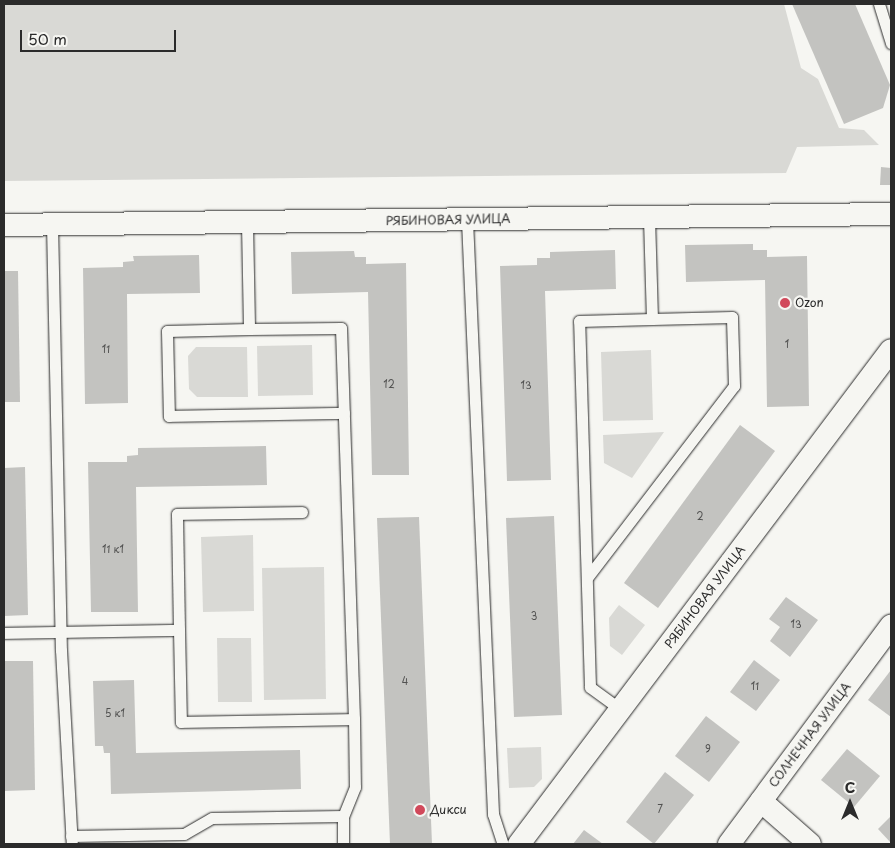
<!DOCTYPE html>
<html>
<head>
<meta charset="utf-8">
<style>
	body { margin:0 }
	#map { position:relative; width:895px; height:848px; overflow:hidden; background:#f6f6f2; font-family:"Playpen Sans",sans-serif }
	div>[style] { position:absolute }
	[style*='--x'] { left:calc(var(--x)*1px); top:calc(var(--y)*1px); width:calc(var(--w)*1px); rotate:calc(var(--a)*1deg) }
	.green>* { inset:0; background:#d9d9d5 }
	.building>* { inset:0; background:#c3c3c0 }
	.roads { filter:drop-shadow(0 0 1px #2b2b2b) drop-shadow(0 0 1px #2b2b2b) }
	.service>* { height:11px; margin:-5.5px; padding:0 5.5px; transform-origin:5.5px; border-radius:5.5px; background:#f6f6f2 }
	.minor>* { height:22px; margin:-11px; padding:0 11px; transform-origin:11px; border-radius:11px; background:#f6f6f2 }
	.dots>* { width:14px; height:14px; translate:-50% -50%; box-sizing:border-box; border:2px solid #f6f6f2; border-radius:50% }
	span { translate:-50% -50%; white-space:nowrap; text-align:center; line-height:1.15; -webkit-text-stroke:4.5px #f6f6f2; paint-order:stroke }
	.number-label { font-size:10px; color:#515150 }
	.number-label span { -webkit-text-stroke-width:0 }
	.street-label { font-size:12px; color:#2b2b2b }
	.poi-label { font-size:12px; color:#2b2b2b }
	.left { translate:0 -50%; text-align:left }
	.frame { position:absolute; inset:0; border:5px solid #2b2b2b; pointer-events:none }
	.north { position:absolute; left:825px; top:778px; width:50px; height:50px; -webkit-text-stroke:4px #f6f6f2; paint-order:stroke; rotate:0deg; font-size:14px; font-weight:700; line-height:20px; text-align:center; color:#2b2b2b }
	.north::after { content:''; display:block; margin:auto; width:18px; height:22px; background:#2b2b2b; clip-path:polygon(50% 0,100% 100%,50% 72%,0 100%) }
	.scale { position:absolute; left:20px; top:30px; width:156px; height:22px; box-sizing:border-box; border:2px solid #2b2b2b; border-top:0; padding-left:6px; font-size:15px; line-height:18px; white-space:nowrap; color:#2b2b2b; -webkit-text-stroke:4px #f6f6f2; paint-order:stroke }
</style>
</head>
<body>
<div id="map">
	<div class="green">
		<div style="clip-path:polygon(4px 4px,784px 4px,801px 68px,818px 79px,839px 128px,864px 130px,879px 145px,797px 147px,786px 173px,4px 181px)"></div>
		<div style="clip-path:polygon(312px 345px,313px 395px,258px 396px,257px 346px)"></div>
		<div style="clip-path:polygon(196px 347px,247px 347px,248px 397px,197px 397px,189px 389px,188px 356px)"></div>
		<div style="clip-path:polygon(651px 350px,653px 420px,603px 421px,601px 352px)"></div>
		<div style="clip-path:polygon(664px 432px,632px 478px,604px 463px,603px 435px)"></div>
		<div style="clip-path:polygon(253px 535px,254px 611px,203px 612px,201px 537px)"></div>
		<div style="clip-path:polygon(324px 567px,326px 699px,264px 700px,262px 568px)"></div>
		<div style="clip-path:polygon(619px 605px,645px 625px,622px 655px,610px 646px,609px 618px)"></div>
		<div style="clip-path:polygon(251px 638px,252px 702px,218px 702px,217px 638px)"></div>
		<div style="clip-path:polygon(541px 747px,542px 779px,534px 787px,509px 788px,507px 748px)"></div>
	</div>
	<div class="building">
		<div style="clip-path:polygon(792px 4px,855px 4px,890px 85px,883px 108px,844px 124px)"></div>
		<div style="clip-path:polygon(881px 167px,891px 168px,891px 185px,880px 185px)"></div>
		<div style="clip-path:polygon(753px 244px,753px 250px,767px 250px,767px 257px,807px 256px,809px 406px,767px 407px,765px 280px,686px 282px,685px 245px)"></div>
		<div style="clip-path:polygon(615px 250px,616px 289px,545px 291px,551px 480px,507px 481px,500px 266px,537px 265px,537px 258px,550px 258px,550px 252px)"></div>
		<div style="clip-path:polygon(354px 251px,355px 257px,366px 257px,366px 264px,406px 263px,409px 475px,372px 475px,368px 292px,292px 294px,291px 252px)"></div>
		<div style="clip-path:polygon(199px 255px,200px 293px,127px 294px,128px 403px,85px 404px,83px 268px,123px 267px,123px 262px,134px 261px,133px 256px)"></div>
		<div style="clip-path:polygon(4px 271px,18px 271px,20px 402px,4px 402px)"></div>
		<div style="clip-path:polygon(740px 425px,775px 451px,658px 608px,624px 583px)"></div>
		<div style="clip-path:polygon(266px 446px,267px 485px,136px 487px,138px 612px,91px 612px,88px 462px,127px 462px,127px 456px,138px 455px,138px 448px)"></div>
		<div style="clip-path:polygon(25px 467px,28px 615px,4px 616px,4px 468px)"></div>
		<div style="clip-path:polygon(554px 516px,562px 715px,514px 717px,506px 518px)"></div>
		<div style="clip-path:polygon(419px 517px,432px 844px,390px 844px,377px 518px)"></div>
		<div style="clip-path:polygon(786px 597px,818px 620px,790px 657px,770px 641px,780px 627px,769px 619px)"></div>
		<div style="clip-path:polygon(754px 660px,780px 680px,756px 711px,730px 692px)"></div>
		<div style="clip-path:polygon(4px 661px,33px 661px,35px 790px,4px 791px)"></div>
		<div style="clip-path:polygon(891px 670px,891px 717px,868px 700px)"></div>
		<div style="clip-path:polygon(134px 680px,136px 753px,300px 750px,301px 789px,111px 794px,110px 753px,104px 753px,103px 746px,95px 746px,93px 681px)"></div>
		<div style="clip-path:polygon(706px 716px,740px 742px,709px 782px,675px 756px)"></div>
		<div style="clip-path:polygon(847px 749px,880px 776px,854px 807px,821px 780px)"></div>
		<div style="clip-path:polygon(665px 772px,694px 795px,654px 844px,626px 822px)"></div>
		<div style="clip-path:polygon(891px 816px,891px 843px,878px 829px)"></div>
		<div style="clip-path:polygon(584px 830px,603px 844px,573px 844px)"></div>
	</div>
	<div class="roads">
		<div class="service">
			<div style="--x:879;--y:4;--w:41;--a:72.9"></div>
			<div style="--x:467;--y:220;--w:595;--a:87.49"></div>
			<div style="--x:493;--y:814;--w:32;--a:72"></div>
			<div style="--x:247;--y:223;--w:106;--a:88.9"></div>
			<div style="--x:249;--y:329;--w:92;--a:-0.6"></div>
			<div style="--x:341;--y:328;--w:391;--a:88.1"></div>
			<div style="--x:52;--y:224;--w:426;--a:88.8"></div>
			<div style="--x:61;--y:650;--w:194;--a:86.8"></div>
			<div style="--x:249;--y:329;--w:82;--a:178.6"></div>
			<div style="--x:167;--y:331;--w:85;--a:88.7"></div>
			<div style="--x:169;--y:416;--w:175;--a:-1"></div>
			<div style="--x:587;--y:578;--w:242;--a:-52.6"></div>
			<div style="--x:734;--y:386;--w:69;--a:-91.7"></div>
			<div style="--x:732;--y:317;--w:80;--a:178.6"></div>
			<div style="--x:179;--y:630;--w:92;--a:88.8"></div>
			<div style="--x:181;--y:722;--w:173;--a:-1"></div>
			<div style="--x:354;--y:719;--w:68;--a:89.2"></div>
			<div style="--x:355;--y:787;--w:31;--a:112"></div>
			<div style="--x:343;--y:816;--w:28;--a:90"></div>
			<div style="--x:4;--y:633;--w:175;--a:-1"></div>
			<div style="--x:179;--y:630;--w:116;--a:-91"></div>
			<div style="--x:177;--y:514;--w:125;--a:-0.9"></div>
			<div style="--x:620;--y:709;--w:37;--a:-144"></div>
			<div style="--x:590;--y:687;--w:366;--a:-91.7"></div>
			<div style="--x:579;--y:321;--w:73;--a:-1.6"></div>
			<div style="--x:652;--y:319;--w:101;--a:-91.7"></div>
			<div style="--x:71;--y:836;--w:113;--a:-1"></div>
			<div style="--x:184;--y:834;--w:32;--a:-30"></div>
			<div style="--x:212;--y:818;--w:131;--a:-0.9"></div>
		</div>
		<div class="minor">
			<div style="--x:4;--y:225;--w:887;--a:-0.71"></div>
			<div style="--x:761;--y:801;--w:65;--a:41.3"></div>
			<div style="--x:519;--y:844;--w:618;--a:-53.02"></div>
			<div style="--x:729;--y:844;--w:272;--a:-53.4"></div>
		</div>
	</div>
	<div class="dots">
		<div style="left:785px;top:303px;background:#d1495b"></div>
		<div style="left:420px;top:810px;background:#d1495b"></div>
	</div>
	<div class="number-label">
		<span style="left:787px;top:344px">1</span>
		<span style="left:106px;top:349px">11</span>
		<span style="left:389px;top:384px">12</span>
		<span style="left:526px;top:385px">13</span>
		<span style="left:700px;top:516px">2</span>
		<span style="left:113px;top:549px">11 к1</span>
		<span style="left:534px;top:616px">3</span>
		<span style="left:796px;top:624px">13</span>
		<span style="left:405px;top:681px">4</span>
		<span style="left:755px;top:686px">11</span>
		<span style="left:115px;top:713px">5 к1</span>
		<span style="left:708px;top:749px">9</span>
		<span style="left:660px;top:809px">7</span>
	</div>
	<div class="street-label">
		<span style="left:448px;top:220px;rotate:-1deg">РЯБИНОВАЯ УЛИЦА</span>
		<span style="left:705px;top:597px;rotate:-53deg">РЯБИНОВАЯ УЛИЦА</span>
		<span style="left:810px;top:735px;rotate:-53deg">СОЛНЕЧНАЯ УЛИЦА</span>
	</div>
	<div class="poi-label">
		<span class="left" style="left:795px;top:303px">Ozon</span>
		<span class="left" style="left:430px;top:810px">Дикси</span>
	</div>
	<div class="frame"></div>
	<div class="north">С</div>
	<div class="scale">50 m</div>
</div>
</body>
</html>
